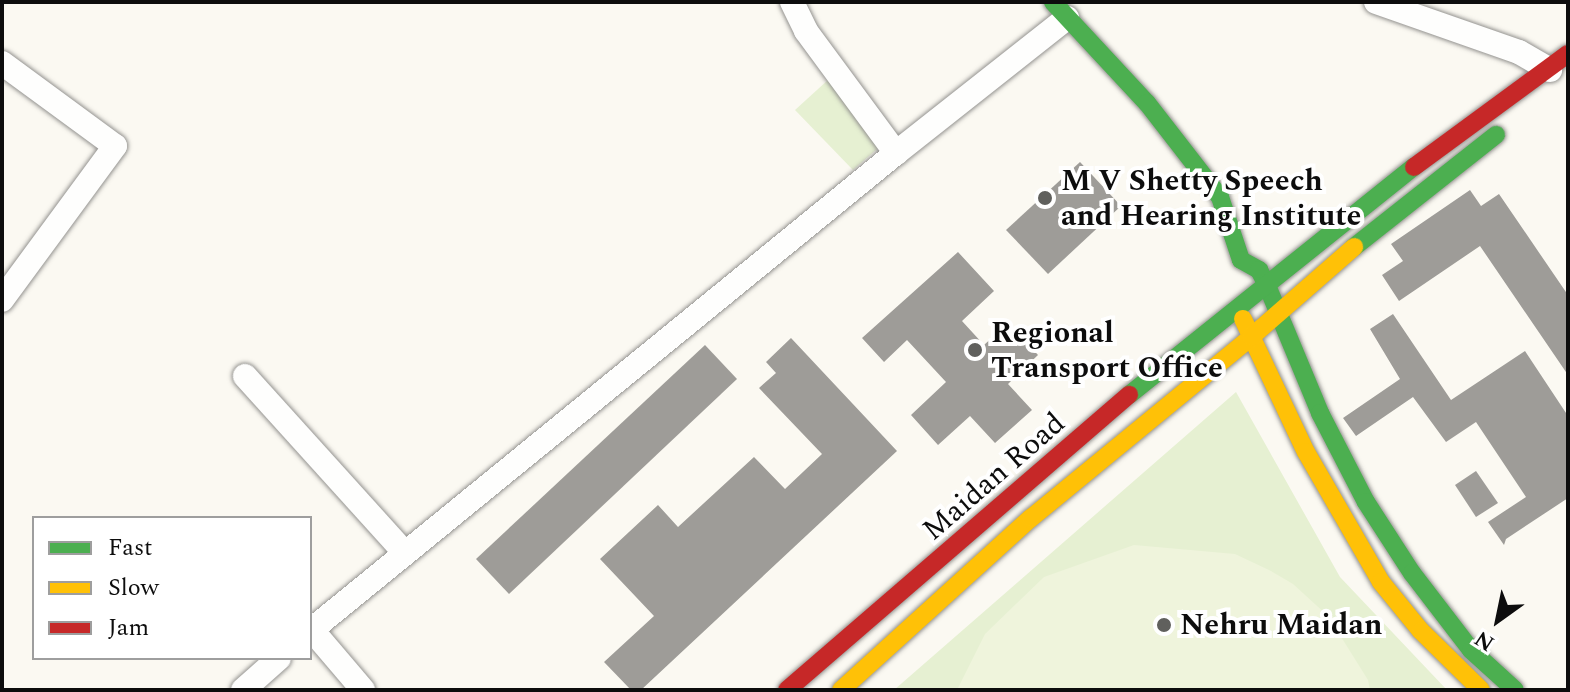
<!DOCTYPE html>
<html>
<head>
<meta charset="utf-8">
<style>
	body { margin:0 }
	#map { position:relative; width:1570px; height:692px; overflow:hidden; background:#fbf9f2; font-family:Spectral,serif }
	div>[style] { position:absolute }
	[style*='--x'] { left:calc(var(--x)*1px); top:calc(var(--y)*1px); width:calc(var(--w)*1px); rotate:calc(var(--a)*1deg) }
	.green>* { inset:0; background:#e6f0d2 }
	.pitch>* { inset:0; background:#eff4dc }
	.building>* { inset:0; background:#9e9c98 }
	.roads { filter:drop-shadow(0 0 2px #949390) drop-shadow(0 0 2px #949390) }
	.street>* { height:24px; margin:-12px; padding:0 12px; transform-origin:12px; border-radius:12px; background:#fefefd }
	.fast>* { height:18px; margin:-9px; padding:0 9px; transform-origin:9px; border-radius:9px; background:#4caf50 }
	.slow>* { height:18px; margin:-9px; padding:0 9px; transform-origin:9px; border-radius:9px; background:#ffc107 }
	.jam>* { height:18px; margin:-9px; padding:0 9px; transform-origin:9px; border-radius:9px; background:#c62828 }
	.dots>* { width:22px; height:22px; translate:-50% -50%; box-sizing:border-box; border:4px solid #fff; border-radius:50% }
	span { translate:-50% -50%; white-space:nowrap; text-align:center; line-height:1.15; -webkit-text-stroke:8px #fff; paint-order:stroke }
	.poi-label { font-size:30px; color:#0d0d0d; font-weight:700 }
	.left { translate:0 -50%; text-align:left }
	.street-label { font-size:30px; color:#0d0d0d }
	.frame { position:absolute; inset:0; border:4px solid #0d0d0d; pointer-events:none }
	.legend { position:absolute; left:32px; top:516px; width:280px; height:144px; box-sizing:border-box; background:#fff; border:2px solid #9e9e9e; margin:0; padding:10px 14px; list-style:none; font-size:24px; color:#0d0d0d }
	.legend li { display:flex; align-items:center; gap:16px; height:40px }
	.legend b { width:40px; border:2px solid #9e9e9e }
	.north { position:absolute; left:1458px; top:580px; width:80px; height:80px; -webkit-text-stroke:6px #fff; paint-order:stroke; rotate:213deg; font-size:22px; font-weight:700; line-height:32px; text-align:center; color:#0d0d0d }
	.north::after { content:''; display:block; margin:auto; width:28px; height:36px; background:#0d0d0d; clip-path:polygon(50% 0,100% 100%,50% 72%,0 100%) }
</style>
</head>
<body>
<div id="map">
	<div class="green">
		<div style="clip-path:polygon(829px 79px,884px 143px,853px 170px,795px 110px)"></div>
		<div style="clip-path:polygon(1236px 392px,1340px 577px,1447px 690px,894px 690px)"></div>
	</div>
	<div class="pitch">
		<div style="clip-path:polygon(1134px 545px,1235px 554px,1269px 570px,1293px 584px,1328px 616px,1368px 680px,1370px 690px,957px 690px,985px 634px,1044px 577px)"></div>
	</div>
	<div class="building">
		<div style="clip-path:polygon(1080px 162px,1121px 206px,1048px 274px,1006px 230px)"></div>
		<div style="clip-path:polygon(1470px 190px,1481px 206px,1499px 194px,1568px 295px,1568px 375px,1480px 246px,1399px 301px,1382px 275px,1403px 261px,1391px 244px)"></div>
		<div style="clip-path:polygon(958px 252px,994px 291px,962px 321px,984px 345px,1008px 323px,1038px 355px,1008px 384px,1032px 410px,995px 443px,970px 416px,938px 445px,911px 415px,946px 382px,907px 340px,884px 362px,862px 338px)"></div>
		<div style="clip-path:polygon(1393px 314px,1451px 400px,1525px 351px,1568px 416px,1568px 498px,1506px 539px,1504px 545px,1488px 522px,1526px 497px,1476px 422px,1446px 442px,1413px 397px,1356px 436px,1343px 418px,1400px 379px,1370px 329px)"></div>
		<div style="clip-path:polygon(791px 338px,897px 451px,641px 690px,631px 690px,604px 662px,654px 616px,600px 559px,658px 505px,678px 527px,754px 457px,785px 489px,822px 454px,759px 388px,776px 373px,766px 362px)"></div>
		<div style="clip-path:polygon(705px 345px,737px 379px,509px 594px,476px 559px)"></div>
		<div style="clip-path:polygon(1476px 471px,1498px 503px,1476px 517px,1455px 485px)"></div>
	</div>
	<div class="roads">
		<div class="street">
			<div style="--x:792;--y:2;--w:32;--a:64"></div>
			<div style="--x:806;--y:31;--w:152;--a:53.6"></div>
			<div style="--x:1376;--y:2;--w:151;--a:19.3"></div>
			<div style="--x:1519;--y:52;--w:36;--a:30"></div>
			<div style="--x:2;--y:63;--w:140;--a:36.3"></div>
			<div style="--x:115;--y:146;--w:191;--a:126.3"></div>
			<div style="--x:245;--y:376;--w:237;--a:47.9"></div>
			<div style="--x:312;--y:630;--w:79;--a:49.6"></div>
			<div style="--x:310;--y:631;--w:756;--a:-39.2"></div>
			<div style="--x:896;--y:153;--w:218;--a:-38.3"></div>
			<div style="--x:243;--y:690;--w:48;--a:-41.6"></div>
		</div>
		<div class="fast">
			<div style="--x:1053;--y:2;--w:138;--a:47.1"></div>
			<div style="--x:1147;--y:103;--w:119;--a:52.2"></div>
			<div style="--x:1220;--y:197;--w:66;--a:71.6"></div>
			<div style="--x:1354;--y:247;--w:181;--a:-38.3"></div>
			<div style="--x:1241;--y:260;--w:21;--a:29"></div>
			<div style="--x:1259;--y:270;--w:15;--a:62"></div>
			<div style="--x:1266;--y:283;--w:141;--a:67.4"></div>
			<div style="--x:1320;--y:413;--w:100;--a:62.7"></div>
			<div style="--x:1366;--y:502;--w:85;--a:57.1"></div>
			<div style="--x:1412;--y:573;--w:97;--a:52.5"></div>
			<div style="--x:1471;--y:650;--w:59;--a:42.3"></div>
			<div style="--x:1129;--y:395;--w:365;--a:-38.7"></div>
		</div>
		<div class="slow">
			<div style="--x:1243;--y:319;--w:147;--a:64.7"></div>
			<div style="--x:1306;--y:452;--w:150;--a:60"></div>
			<div style="--x:1381;--y:582;--w:63;--a:50.8"></div>
			<div style="--x:1421;--y:631;--w:84;--a:44.5"></div>
			<div style="--x:841;--y:690;--w:256;--a:-42.2"></div>
			<div style="--x:1031;--y:518;--w:285;--a:-39.4"></div>
			<div style="--x:1251;--y:337;--w:137;--a:-41.1"></div>
		</div>
		<div class="jam">
			<div style="--x:1414;--y:167;--w:191;--a:-36.3"></div>
			<div style="--x:787;--y:690;--w:452;--a:-40.8"></div>
		</div>
	</div>
	<div class="dots">
		<div style="left:1045px;top:198px;background:#60605d"></div>
		<div style="left:975px;top:350px;background:#60605d"></div>
		<div style="left:1164px;top:625px;background:#60605d"></div>
	</div>
	<div class="poi-label">
		<span class="left" style="left:1061px;top:198px">M V Shetty Speech<br>and Hearing Institute</span>
		<span class="left" style="left:991px;top:350px">Regional<br>Transport Office</span>
		<span class="left" style="left:1180px;top:625px">Nehru Maidan</span>
	</div>
	<div class="street-label">
		<span style="left:994px;top:477px;rotate:-41deg">Maidan Road</span>
	</div>
	<div class="frame"></div>
	<ul class="legend">
	<li><b style="height:10px;background:#4caf50"></b>Fast</li>
	<li><b style="height:10px;background:#ffc107"></b>Slow</li>
	<li><b style="height:10px;background:#c62828"></b>Jam</li>
	</ul>
	<div class="north">N</div>
</div>
</body>
</html>
